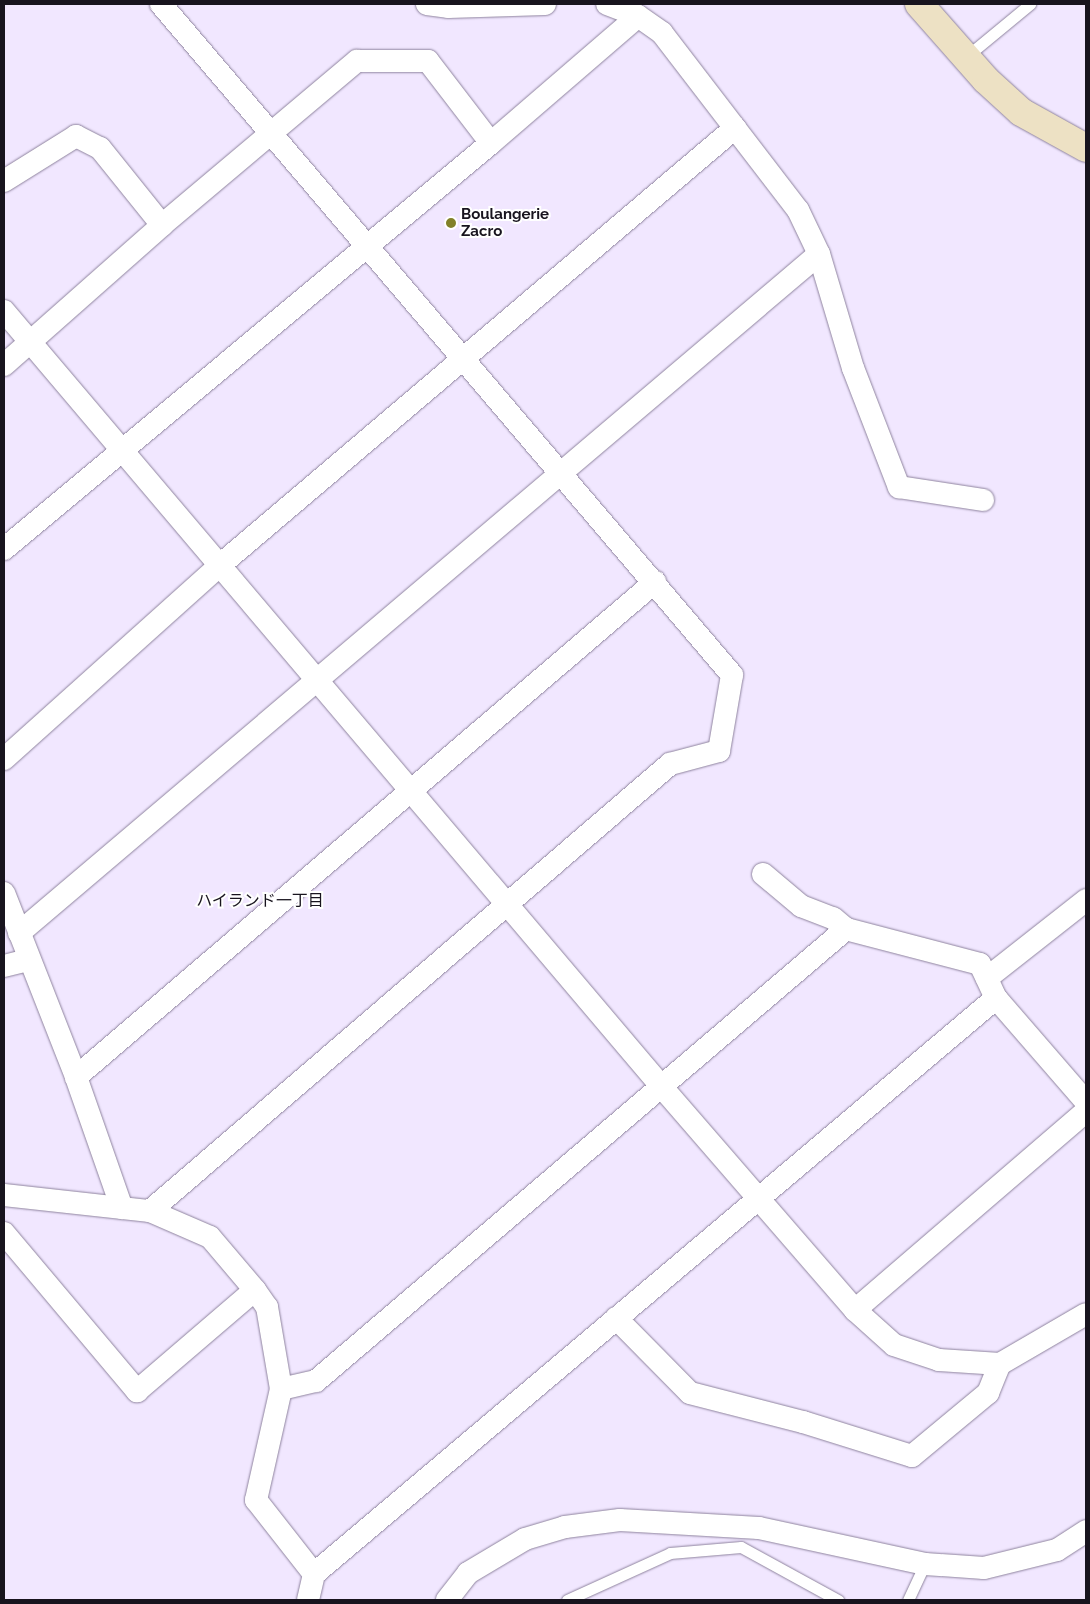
<!DOCTYPE html>
<html>
<head>
<meta charset="utf-8">
<style>
	body { margin:0 }
	#map { position:relative; width:1090px; height:1604px; overflow:hidden; background:#f1e7ff; font-family:Raleway,"Noto Sans JP",sans-serif }
	div>[style] { position:absolute }
	[style*='--x'] { left:calc(var(--x)*1px); top:calc(var(--y)*1px); width:calc(var(--w)*1px); rotate:calc(var(--a)*1deg) }
	.roads { filter:drop-shadow(0 0 1px #8e839e) drop-shadow(0 0 1px #8e839e) }
	.lane>* { height:11px; margin:-5.5px; padding:0 5.5px; transform-origin:5.5px; border-radius:5.5px; background:#fff }
	.street>* { height:22px; margin:-11px; padding:0 11px; transform-origin:11px; border-radius:11px; background:#fff }
	.secondary>* { height:28px; margin:-14px; padding:0 14px; transform-origin:14px; border-radius:14px; background:#ede1c4 }
	.dots>* { width:14px; height:14px; translate:-50% -50%; box-sizing:border-box; border:2px solid #fff; border-radius:50% }
	span { translate:-50% -50%; white-space:nowrap; text-align:center; line-height:1.15; -webkit-text-stroke:4px #fff; paint-order:stroke }
	.poi-label { font-size:15px; color:#18141e; font-weight:700 }
	.left { translate:0 -50%; text-align:left }
	.neighbourhood-label { font-size:16px; color:#18141e }
	.frame { position:absolute; inset:0; border:5px solid #18141e; pointer-events:none }
</style>
</head>
<body>
<div id="map">
	<div class="roads">
		<div class="lane">
			<div style="--x:967;--y:56;--w:82;--a:-39.5"></div>
			<div style="--x:567;--y:1600;--w:113;--a:-24.5"></div>
			<div style="--x:670;--y:1553;--w:71;--a:-4.8"></div>
			<div style="--x:741;--y:1547;--w:111;--a:28.7"></div>
			<div style="--x:908;--y:1600;--w:40;--a:-65"></div>
		</div>
		<div class="street">
			<div style="--x:427;--y:4;--w:21;--a:8"></div>
			<div style="--x:448;--y:7;--w:97;--a:-1.8"></div>
			<div style="--x:607;--y:4;--w:33;--a:21"></div>
			<div style="--x:638;--y:16;--w:29;--a:35"></div>
			<div style="--x:662;--y:33;--w:223;--a:52.5"></div>
			<div style="--x:798;--y:210;--w:49;--a:64.5"></div>
			<div style="--x:819;--y:254;--w:119;--a:73.4"></div>
			<div style="--x:853;--y:368;--w:128;--a:68.9"></div>
			<div style="--x:899;--y:487;--w:85;--a:8.8"></div>
			<div style="--x:4;--y:181;--w:85;--a:-32"></div>
			<div style="--x:76;--y:136;--w:27;--a:27"></div>
			<div style="--x:100;--y:148;--w:99;--a:51.2"></div>
			<div style="--x:4;--y:311;--w:1016;--a:49.71"></div>
			<div style="--x:661;--y:1086;--w:296;--a:49.1"></div>
			<div style="--x:855;--y:1310;--w:52;--a:41.9"></div>
			<div style="--x:894;--y:1345;--w:47;--a:18.4"></div>
			<div style="--x:939;--y:1360;--w:61;--a:3.8"></div>
			<div style="--x:1000;--y:1364;--w:99;--a:-30.2"></div>
			<div style="--x:4;--y:365;--w:211;--a:-41.5"></div>
			<div style="--x:162;--y:225;--w:255;--a:-40.1"></div>
			<div style="--x:357;--y:61;--w:71;--a:0"></div>
			<div style="--x:428;--y:61;--w:103;--a:52.5"></div>
			<div style="--x:4;--y:549;--w:634;--a:-39.82"></div>
			<div style="--x:491;--y:143;--w:194;--a:-40.8"></div>
			<div style="--x:4;--y:759;--w:289;--a:-41.9"></div>
			<div style="--x:219;--y:566;--w:677;--a:-40.33"></div>
			<div style="--x:763;--y:874;--w:50;--a:40.1"></div>
			<div style="--x:801;--y:906;--w:34;--a:21"></div>
			<div style="--x:833;--y:918;--w:17;--a:40"></div>
			<div style="--x:4;--y:893;--w:198;--a:68.6"></div>
			<div style="--x:76;--y:1077;--w:139;--a:70.7"></div>
			<div style="--x:19;--y:933;--w:1049;--a:-40.32"></div>
			<div style="--x:4;--y:966;--w:25;--a:-14"></div>
			<div style="--x:987;--y:978;--w:126;--a:-38.2"></div>
			<div style="--x:76;--y:1077;--w:762;--a:-40.53"></div>
			<div style="--x:4;--y:1195;--w:147;--a:6.3"></div>
			<div style="--x:150;--y:1211;--w:65;--a:23.4"></div>
			<div style="--x:210;--y:1237;--w:70;--a:49.7"></div>
			<div style="--x:255;--y:1290;--w:21;--a:55"></div>
			<div style="--x:267;--y:1307;--w:83;--a:80.3"></div>
			<div style="--x:281;--y:1389;--w:114;--a:102.7"></div>
			<div style="--x:256;--y:1500;--w:94;--a:51.9"></div>
			<div style="--x:150;--y:1211;--w:686;--a:-40.68"></div>
			<div style="--x:670;--y:764;--w:51;--a:-14.9"></div>
			<div style="--x:719;--y:751;--w:77;--a:-80.3"></div>
			<div style="--x:732;--y:675;--w:881;--a:-130.4"></div>
			<div style="--x:4;--y:1233;--w:207;--a:49.9"></div>
			<div style="--x:137;--y:1391;--w:155;--a:-40.6"></div>
			<div style="--x:855;--y:1310;--w:305;--a:-40.7"></div>
			<div style="--x:616;--y:1318;--w:105;--a:45.4"></div>
			<div style="--x:690;--y:1393;--w:117;--a:14.4"></div>
			<div style="--x:803;--y:1422;--w:114;--a:17.3"></div>
			<div style="--x:912;--y:1456;--w:99;--a:-39.7"></div>
			<div style="--x:988;--y:1393;--w:31;--a:-68"></div>
			<div style="--x:281;--y:1389;--w:36;--a:-13"></div>
			<div style="--x:316;--y:1381;--w:697;--a:-40.46"></div>
			<div style="--x:846;--y:929;--w:138;--a:14.6"></div>
			<div style="--x:980;--y:964;--w:38;--a:65"></div>
			<div style="--x:996;--y:998;--w:138;--a:49.1"></div>
			<div style="--x:308;--y:1600;--w:27;--a:-77"></div>
			<div style="--x:314;--y:1574;--w:893;--a:-40.18"></div>
			<div style="--x:447;--y:1600;--w:34;--a:-52"></div>
			<div style="--x:468;--y:1573;--w:66;--a:-30.8"></div>
			<div style="--x:525;--y:1539;--w:42;--a:-16.7"></div>
			<div style="--x:565;--y:1527;--w:55;--a:-7.3"></div>
			<div style="--x:620;--y:1520;--w:139;--a:3.3"></div>
			<div style="--x:759;--y:1528;--w:170;--a:12.2"></div>
			<div style="--x:925;--y:1564;--w:59;--a:3.9"></div>
			<div style="--x:984;--y:1568;--w:75;--a:-13.9"></div>
			<div style="--x:1057;--y:1550;--w:35;--a:-33"></div>
		</div>
		<div class="secondary">
			<div style="--x:919;--y:4;--w:101;--a:48.6"></div>
			<div style="--x:986;--y:80;--w:47;--a:42.4"></div>
			<div style="--x:1021;--y:112;--w:74;--a:29"></div>
		</div>
	</div>
	<div class="dots">
		<div style="left:451px;top:223px;background:#828129"></div>
	</div>
	<div class="poi-label">
		<span class="left" style="left:461px;top:223px">Boulangerie<br>Zacro</span>
	</div>
	<div class="neighbourhood-label">
		<span style="left:260px;top:901px">ハイランド一丁目</span>
	</div>
	<div class="frame"></div>
</div>
</body>
</html>
